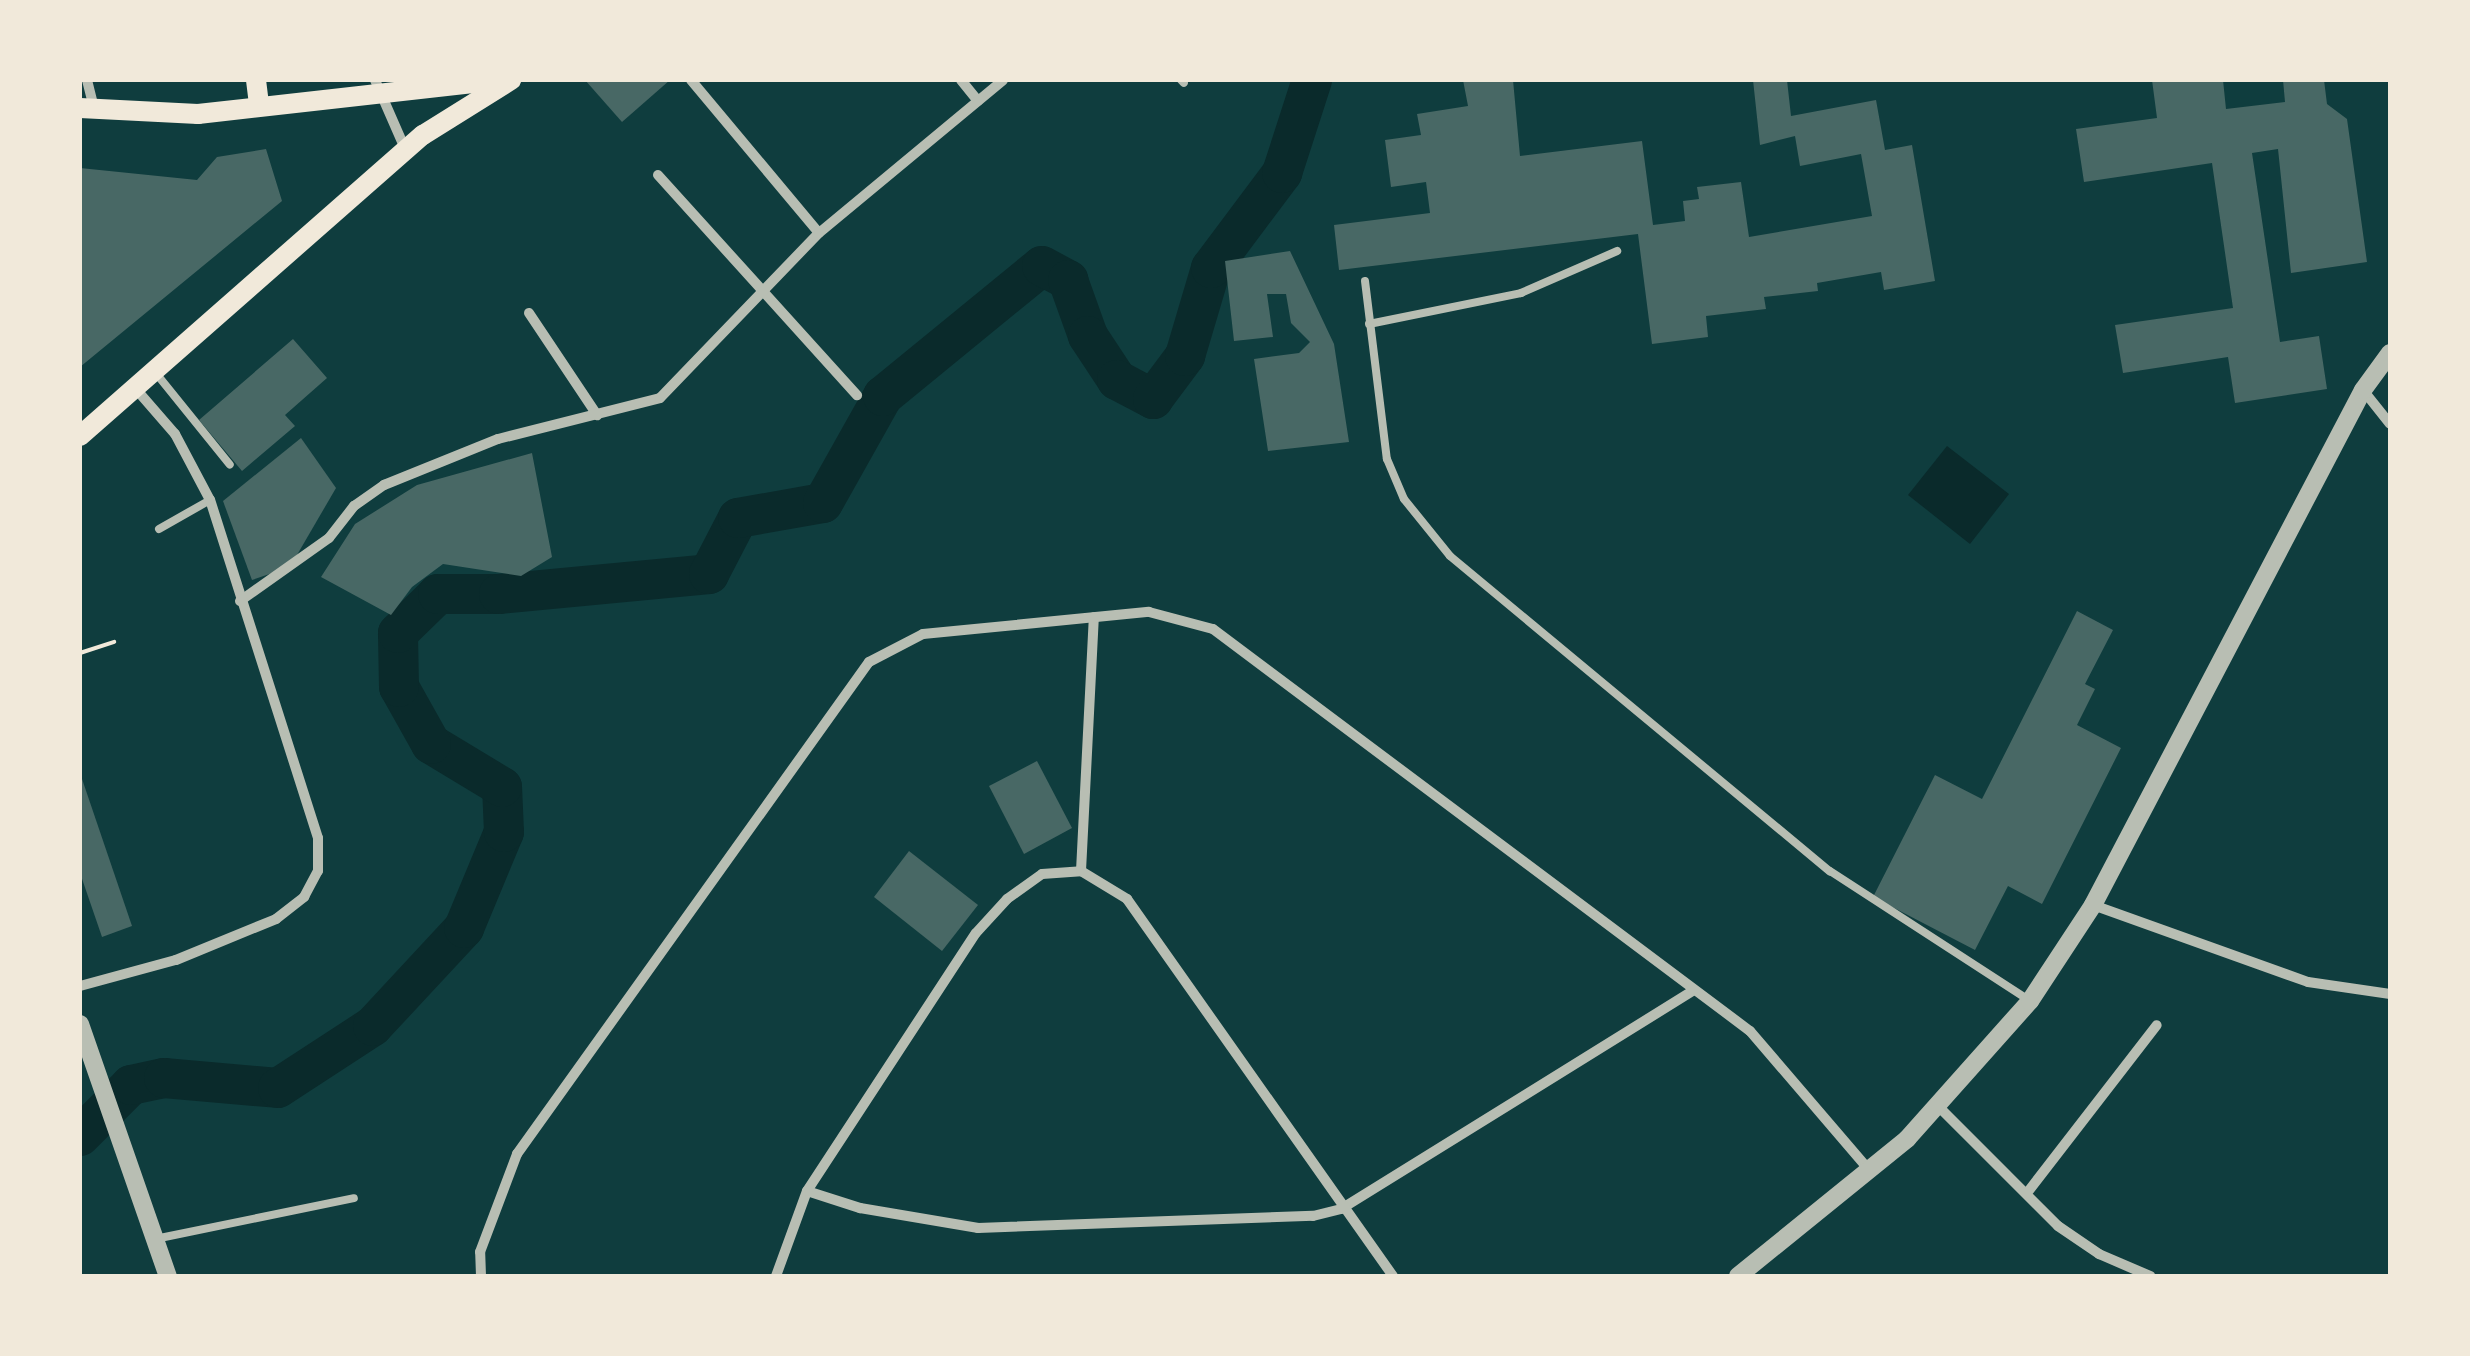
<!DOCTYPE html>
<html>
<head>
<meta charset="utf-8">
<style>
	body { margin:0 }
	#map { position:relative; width:2470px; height:1356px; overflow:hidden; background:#0f3d3e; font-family:Helvetica,sans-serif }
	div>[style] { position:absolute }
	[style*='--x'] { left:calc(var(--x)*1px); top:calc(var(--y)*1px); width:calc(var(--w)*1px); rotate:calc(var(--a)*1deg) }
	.water>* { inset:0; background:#0a2a2b }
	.river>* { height:40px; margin:-20px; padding:0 20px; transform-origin:20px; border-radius:20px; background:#0a2a2b }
	.building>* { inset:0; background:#486865 }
	.path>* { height:4px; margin:-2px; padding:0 2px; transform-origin:2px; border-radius:2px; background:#f1e9da }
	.service>* { height:8px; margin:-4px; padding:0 4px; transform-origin:4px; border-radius:4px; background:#b8beb3 }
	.minor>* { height:10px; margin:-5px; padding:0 5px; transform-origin:5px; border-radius:5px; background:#b8beb3 }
	.tertiary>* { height:18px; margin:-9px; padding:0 9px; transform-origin:9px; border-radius:9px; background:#b8beb3 }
	.secondary>* { height:20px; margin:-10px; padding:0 10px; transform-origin:10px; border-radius:10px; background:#f1e9da }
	span { translate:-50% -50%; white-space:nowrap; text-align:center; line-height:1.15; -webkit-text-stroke:10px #f1e9da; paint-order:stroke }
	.frame { position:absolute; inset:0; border:82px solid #f1e9da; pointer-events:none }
</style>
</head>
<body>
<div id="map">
	<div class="water">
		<div style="clip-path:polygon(1947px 446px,2009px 494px,1970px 544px,1908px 495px)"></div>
	</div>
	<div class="river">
		<div style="--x:80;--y:1136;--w:72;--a:-45"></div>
		<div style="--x:131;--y:1085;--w:34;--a:-12"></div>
		<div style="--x:164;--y:1078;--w:114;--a:5"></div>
		<div style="--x:278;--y:1088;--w:113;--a:-33.1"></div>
		<div style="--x:373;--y:1026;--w:134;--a:-47.1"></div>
		<div style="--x:464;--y:928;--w:104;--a:-67.4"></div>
		<div style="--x:504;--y:832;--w:45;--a:-92.5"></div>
		<div style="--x:502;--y:787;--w:83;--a:-148.8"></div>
		<div style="--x:431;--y:744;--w:65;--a:-119.3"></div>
		<div style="--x:399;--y:687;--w:54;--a:-91.1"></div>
		<div style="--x:398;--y:633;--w:56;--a:-44.3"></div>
		<div style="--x:438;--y:594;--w:61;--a:0"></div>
		<div style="--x:499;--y:594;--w:211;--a:-5.4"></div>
		<div style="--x:709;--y:574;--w:63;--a:-62.6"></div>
		<div style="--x:738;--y:518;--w:86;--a:-10"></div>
		<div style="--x:823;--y:503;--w:123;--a:-60.7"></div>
		<div style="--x:883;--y:396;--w:205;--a:-39.3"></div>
		<div style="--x:1042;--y:266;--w:30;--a:28"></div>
		<div style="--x:1068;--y:280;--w:59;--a:70.3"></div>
		<div style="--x:1088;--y:336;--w:53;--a:56.6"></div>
		<div style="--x:1117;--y:380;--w:41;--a:27.8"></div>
		<div style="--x:1153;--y:399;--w:54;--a:-53.3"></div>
		<div style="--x:1185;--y:356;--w:92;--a:-73.5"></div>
		<div style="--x:1211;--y:268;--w:119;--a:-53.2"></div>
		<div style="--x:1282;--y:173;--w:98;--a:-72.1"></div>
	</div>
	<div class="building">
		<div style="clip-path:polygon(585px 80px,670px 80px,622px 122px)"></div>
		<div style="clip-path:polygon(1463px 80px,1513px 80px,1520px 156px,1642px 141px,1653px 225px,1685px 221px,1683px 201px,1699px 199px,1697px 187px,1741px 182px,1749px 237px,1872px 216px,1861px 154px,1800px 166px,1795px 136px,1760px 145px,1753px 80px,1787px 80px,1791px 116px,1876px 100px,1885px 150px,1912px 145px,1935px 281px,1884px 290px,1881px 272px,1817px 283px,1818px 291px,1764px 297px,1766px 309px,1706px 316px,1708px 337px,1652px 344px,1638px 234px,1339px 270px,1334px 225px,1430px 213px,1426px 182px,1391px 187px,1385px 140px,1421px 135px,1417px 114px,1468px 106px)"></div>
		<div style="clip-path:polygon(2152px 80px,2223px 80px,2226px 109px,2285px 102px,2283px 80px,2324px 80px,2327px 104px,2347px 119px,2367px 262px,2291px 273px,2278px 149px,2252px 153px,2280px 342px,2319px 336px,2327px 389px,2235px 403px,2228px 357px,2123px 373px,2115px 325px,2233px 308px,2212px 163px,2084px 182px,2076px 129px,2157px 118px)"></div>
		<div style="clip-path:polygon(266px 149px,282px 201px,80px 367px,80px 168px,197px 180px,217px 157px)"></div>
		<div style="clip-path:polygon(1290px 251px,1334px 344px,1349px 442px,1268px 451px,1254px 359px,1299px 353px,1310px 342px,1291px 323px,1286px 294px,1267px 294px,1273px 337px,1234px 341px,1225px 261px)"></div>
		<div style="clip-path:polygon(293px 339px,327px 378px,285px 415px,295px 426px,242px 471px,199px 420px)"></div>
		<div style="clip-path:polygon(301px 438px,336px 488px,290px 567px,252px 580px,223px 501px)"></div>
		<div style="clip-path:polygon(532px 453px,552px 557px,521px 576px,443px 564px,412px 587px,391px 615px,321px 577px,355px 524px,417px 485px)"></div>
		<div style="clip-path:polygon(2077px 611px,2113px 630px,2085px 684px,2095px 689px,2077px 725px,2121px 748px,2042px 904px,2008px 886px,1975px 950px,1873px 897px,1935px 775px,1982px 799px)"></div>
		<div style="clip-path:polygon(1037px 761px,1072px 828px,1024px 854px,989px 786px)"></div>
		<div style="clip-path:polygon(81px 776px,132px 926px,102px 937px,80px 873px)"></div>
		<div style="clip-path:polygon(909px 851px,978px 905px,942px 951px,874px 897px)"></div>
	</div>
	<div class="path">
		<div style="--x:80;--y:653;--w:36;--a:-18"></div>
	</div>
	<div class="service">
		<div style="--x:1181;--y:80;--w:4;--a:45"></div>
		<div style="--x:1365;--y:281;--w:179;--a:83"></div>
		<div style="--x:1387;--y:459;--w:43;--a:67"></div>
		<div style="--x:1404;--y:499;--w:73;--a:51.1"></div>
		<div style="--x:1450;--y:556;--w:494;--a:39.7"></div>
		<div style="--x:1830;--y:871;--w:239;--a:33"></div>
		<div style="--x:1369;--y:324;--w:155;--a:-11.5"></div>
		<div style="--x:1521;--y:293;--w:105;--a:-23.6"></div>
		<div style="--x:155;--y:372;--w:119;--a:51.1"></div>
		<div style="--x:159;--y:529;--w:59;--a:-29.6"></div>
		<div style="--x:155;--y:1239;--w:203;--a:-11.6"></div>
	</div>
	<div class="minor">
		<div style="--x:87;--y:80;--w:29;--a:76"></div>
		<div style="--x:375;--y:80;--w:77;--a:66.4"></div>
		<div style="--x:691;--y:80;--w:199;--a:50.1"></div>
		<div style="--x:961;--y:80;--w:27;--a:51"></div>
		<div style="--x:658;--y:175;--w:297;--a:47.9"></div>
		<div style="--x:529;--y:313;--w:123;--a:56.3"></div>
		<div style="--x:2363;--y:390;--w:43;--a:51.5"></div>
		<div style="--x:240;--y:601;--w:109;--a:-35.3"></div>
		<div style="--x:329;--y:538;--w:41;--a:-52"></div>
		<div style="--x:354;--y:506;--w:37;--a:-35"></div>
		<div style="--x:384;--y:485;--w:123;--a:-22"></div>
		<div style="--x:498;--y:439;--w:167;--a:-14.2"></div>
		<div style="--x:660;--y:398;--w:229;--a:-46.1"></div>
		<div style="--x:819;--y:233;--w:239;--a:-39.7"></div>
		<div style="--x:1081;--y:871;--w:254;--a:-87.1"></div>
		<div style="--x:2093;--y:905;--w:228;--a:19.7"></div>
		<div style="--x:2308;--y:982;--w:83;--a:8.3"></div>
		<div style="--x:80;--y:986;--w:99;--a:-15.2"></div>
		<div style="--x:176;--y:960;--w:108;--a:-22.3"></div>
		<div style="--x:276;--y:919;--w:36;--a:-38"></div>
		<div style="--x:304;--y:897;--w:30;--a:-62"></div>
		<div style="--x:318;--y:871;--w:33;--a:-90"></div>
		<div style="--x:318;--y:838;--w:355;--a:-107.7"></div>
		<div style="--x:210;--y:500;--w:75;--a:-117.9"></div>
		<div style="--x:175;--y:434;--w:60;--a:-130.9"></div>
		<div style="--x:1939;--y:1107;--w:168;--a:45"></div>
		<div style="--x:2058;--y:1226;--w:50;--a:34.3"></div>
		<div style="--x:2099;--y:1254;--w:56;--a:23.3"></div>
		<div style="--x:807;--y:1191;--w:56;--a:17.8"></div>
		<div style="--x:860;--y:1208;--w:120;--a:9.6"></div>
		<div style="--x:978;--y:1228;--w:335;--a:-2.1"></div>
		<div style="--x:1313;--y:1216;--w:29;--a:-14"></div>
		<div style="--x:1341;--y:1209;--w:414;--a:-31.8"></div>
		<div style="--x:2027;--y:1193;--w:212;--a:-52.3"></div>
		<div style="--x:481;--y:1276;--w:24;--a:-92"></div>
		<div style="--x:480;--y:1252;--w:105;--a:-69.3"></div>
		<div style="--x:517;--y:1154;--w:605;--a:-54.42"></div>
		<div style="--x:869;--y:662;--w:61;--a:-27.4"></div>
		<div style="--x:923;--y:634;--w:227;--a:-5.6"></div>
		<div style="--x:1149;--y:612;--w:66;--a:14.9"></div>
		<div style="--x:1213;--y:629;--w:671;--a:36.82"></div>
		<div style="--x:1750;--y:1031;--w:184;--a:49.4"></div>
		<div style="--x:776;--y:1276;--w:90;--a:-70"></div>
		<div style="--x:807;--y:1191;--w:308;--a:-56.8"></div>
		<div style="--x:976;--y:933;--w:46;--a:-47.6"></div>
		<div style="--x:1007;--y:899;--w:43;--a:-35.5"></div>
		<div style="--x:1042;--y:874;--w:39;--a:-4"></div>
		<div style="--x:1081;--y:871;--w:54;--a:31.3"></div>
		<div style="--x:1127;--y:899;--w:461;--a:54.8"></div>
	</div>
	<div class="tertiary">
		<div style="--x:80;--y:1024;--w:267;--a:70.8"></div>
		<div style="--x:1738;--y:1276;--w:218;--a:-39"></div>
		<div style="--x:1907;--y:1139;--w:185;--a:-48.3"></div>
		<div style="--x:2030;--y:1001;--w:115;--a:-56.7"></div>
		<div style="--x:2093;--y:905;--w:581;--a:-62.33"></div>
		<div style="--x:2363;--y:390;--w:46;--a:-53.9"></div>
	</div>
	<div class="secondary">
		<div style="--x:256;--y:80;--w:25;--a:83"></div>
		<div style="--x:80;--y:108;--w:118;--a:2.9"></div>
		<div style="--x:198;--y:114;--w:306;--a:-6.4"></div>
		<div style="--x:80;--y:436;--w:456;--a:-41.3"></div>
		<div style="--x:423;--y:135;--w:104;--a:-32"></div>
	</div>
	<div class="frame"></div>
</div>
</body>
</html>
